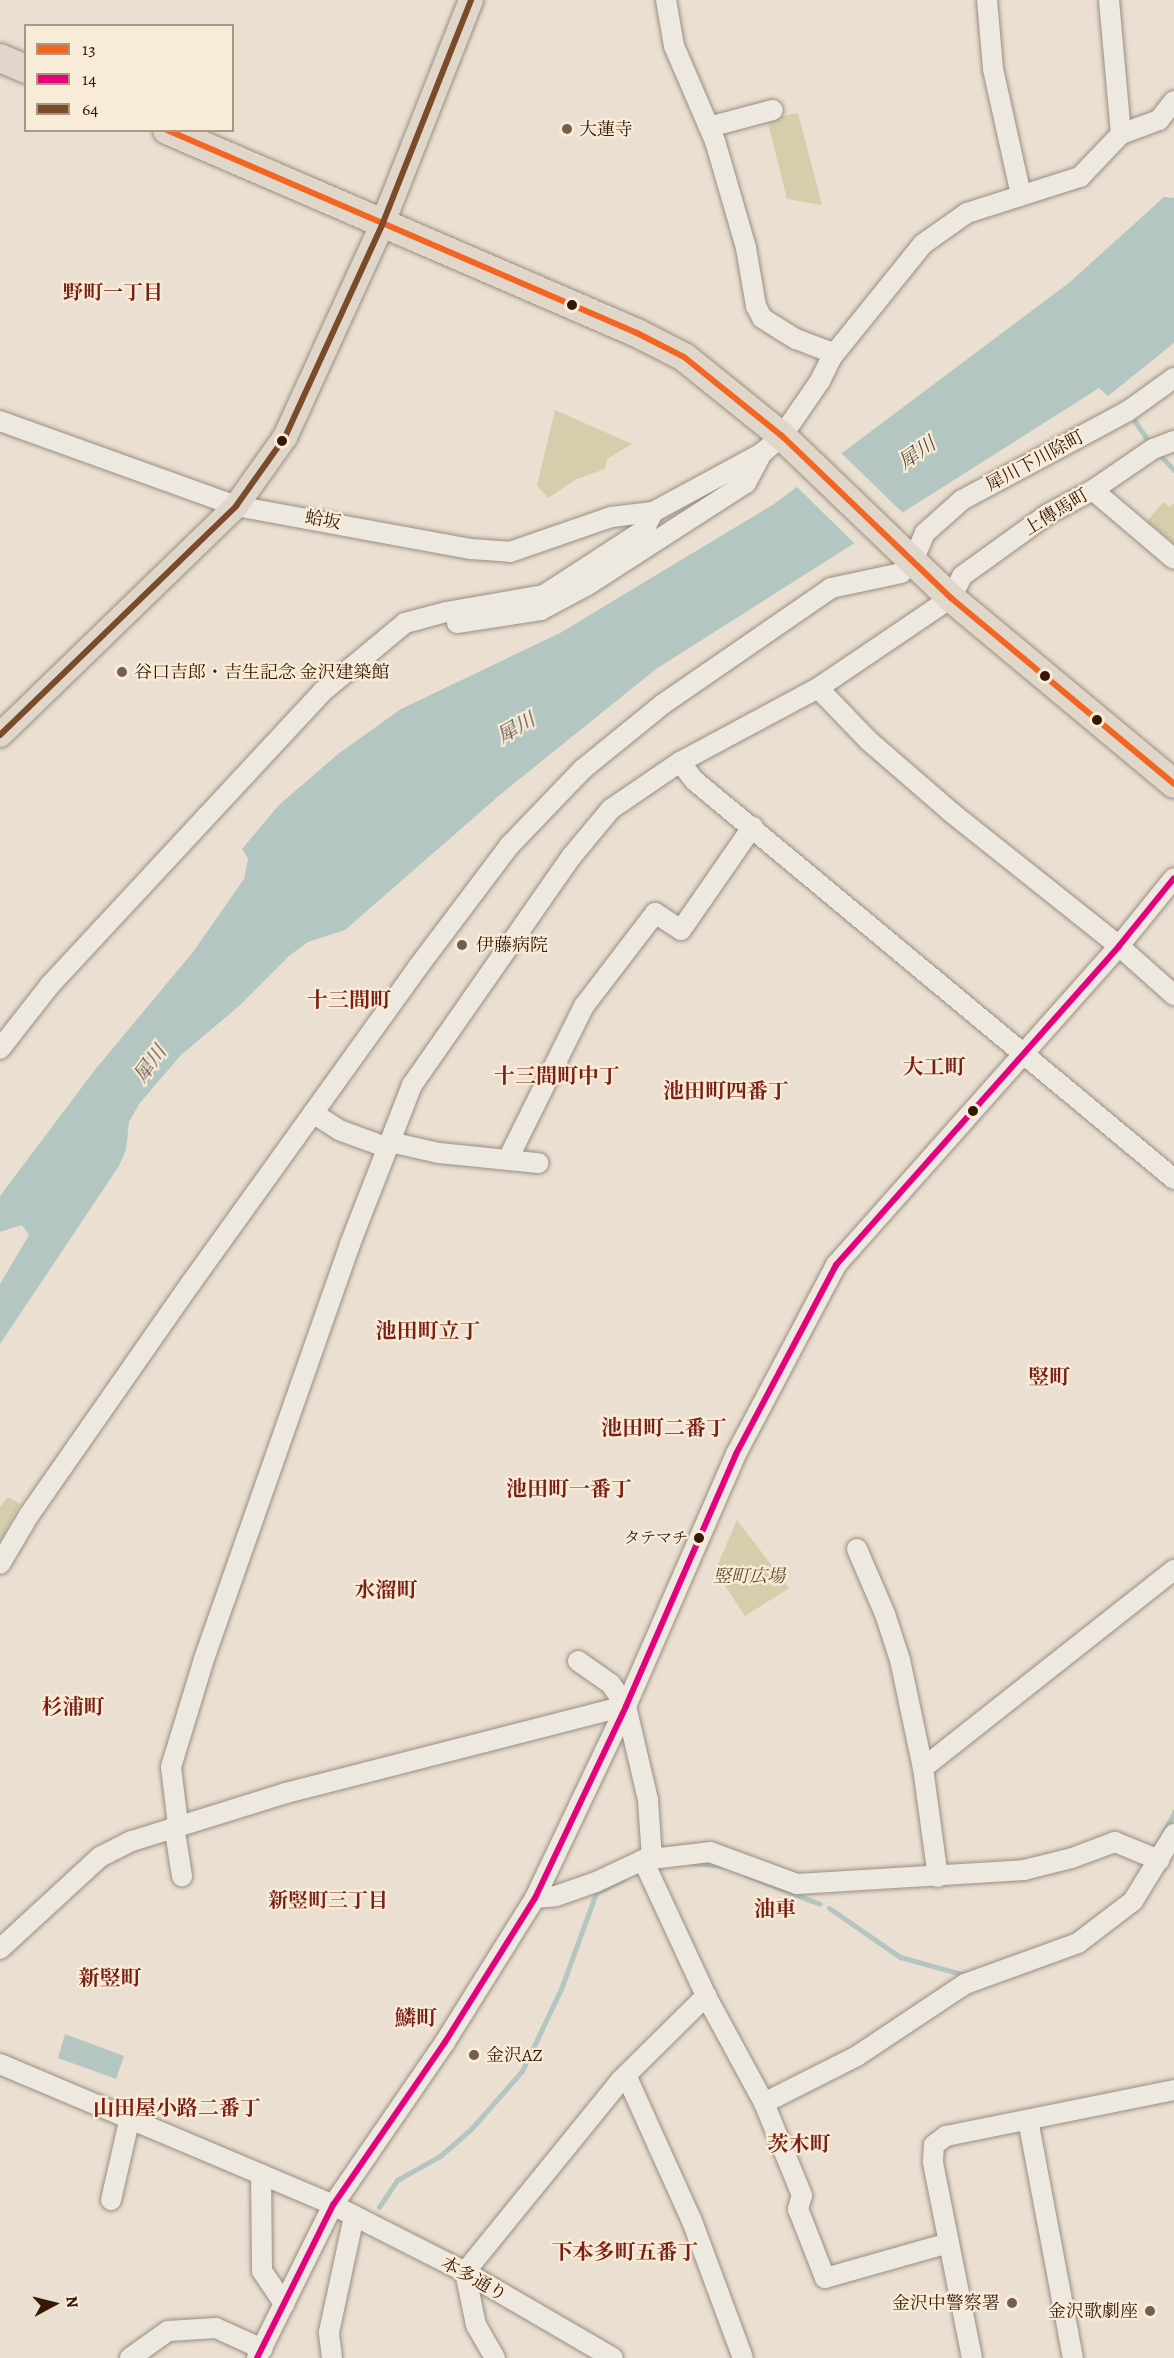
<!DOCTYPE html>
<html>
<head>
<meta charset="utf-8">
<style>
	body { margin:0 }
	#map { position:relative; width:1174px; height:2358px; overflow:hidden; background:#eadfd0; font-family:Alegreya,"Noto Serif JP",serif }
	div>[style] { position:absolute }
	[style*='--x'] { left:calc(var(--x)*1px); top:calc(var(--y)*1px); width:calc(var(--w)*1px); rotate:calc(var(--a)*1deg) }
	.green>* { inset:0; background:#d5ceac }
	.water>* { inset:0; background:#b4c6c1 }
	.pier>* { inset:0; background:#eadfd0 }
	.stream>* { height:5px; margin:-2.5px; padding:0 2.5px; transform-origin:2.5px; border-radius:2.5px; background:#b4c6c1 }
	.roads { filter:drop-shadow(0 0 2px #998e83) drop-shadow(0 0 2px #998e83) }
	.minor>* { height:20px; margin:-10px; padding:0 10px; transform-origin:10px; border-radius:10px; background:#ede8e0 }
	.major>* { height:24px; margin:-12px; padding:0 12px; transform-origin:12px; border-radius:12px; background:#e0d7ca }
	.highway>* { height:28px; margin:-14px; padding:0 14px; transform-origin:14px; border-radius:14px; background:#e0d7ca }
	.bus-1>* { height:6px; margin:-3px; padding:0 3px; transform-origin:3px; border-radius:3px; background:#f26522 }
	.bus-2>* { height:6px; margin:-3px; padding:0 3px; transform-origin:3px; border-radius:3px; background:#e5007d }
	.bus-3>* { height:6px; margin:-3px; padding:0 3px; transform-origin:3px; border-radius:3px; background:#7a4b2a }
	.dots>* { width:16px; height:16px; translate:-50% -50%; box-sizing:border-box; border:3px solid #f8ecd9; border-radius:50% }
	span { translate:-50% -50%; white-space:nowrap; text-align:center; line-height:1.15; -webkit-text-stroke:4.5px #f8ecd9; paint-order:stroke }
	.bus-label { font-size:16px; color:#361804 }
	.right { translate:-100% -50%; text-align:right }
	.poi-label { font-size:18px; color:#361804 }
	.left { translate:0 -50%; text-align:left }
	.street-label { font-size:18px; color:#361804 }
	.park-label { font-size:18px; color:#614a2e; font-style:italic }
	.neighbourhood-label { font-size:20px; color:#7a1f14; font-weight:700 }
	.water-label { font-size:20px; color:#5a5144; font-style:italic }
	.quarter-label { font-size:21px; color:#7a1f14; font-weight:700 }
	.legend { position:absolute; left:24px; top:24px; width:210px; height:108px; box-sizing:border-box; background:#f8ecd9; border:2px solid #aa9784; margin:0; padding:8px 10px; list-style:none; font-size:18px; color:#361804 }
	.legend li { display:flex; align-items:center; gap:12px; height:30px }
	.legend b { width:30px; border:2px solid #aa9784 }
	.north { position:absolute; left:24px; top:2274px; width:60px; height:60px; -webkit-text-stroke:4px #f8ecd9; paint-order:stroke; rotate:83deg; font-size:16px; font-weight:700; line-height:24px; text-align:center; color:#361804 }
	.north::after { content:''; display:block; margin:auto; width:21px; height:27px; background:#361804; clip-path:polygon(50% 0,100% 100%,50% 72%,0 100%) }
</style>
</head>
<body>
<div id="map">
	<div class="green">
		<div style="clip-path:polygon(798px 113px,822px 205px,787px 199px,767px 119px)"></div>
		<div style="clip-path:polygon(555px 410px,632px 444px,607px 459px,605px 469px,577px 479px,548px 498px,537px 485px)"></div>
		<div style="clip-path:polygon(1163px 502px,1170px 507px,1174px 503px,1174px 543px,1147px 521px)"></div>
		<div style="clip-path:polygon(8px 1497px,20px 1504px,0 1542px,0 1507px)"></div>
		<div style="clip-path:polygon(737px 1520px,789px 1588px,745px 1616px,715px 1571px)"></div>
	</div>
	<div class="water">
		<div style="clip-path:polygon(1164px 197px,1174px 198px,1174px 343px,1108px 396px,1099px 388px,656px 669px,501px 794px,345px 930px,308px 942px,289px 956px,239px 1006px,181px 1055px,139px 1104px,129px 1122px,126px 1150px,119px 1166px,0 1344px,0 1284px,29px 1235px,22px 1225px,0 1232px,0 1196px,94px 1071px,193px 952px,244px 879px,248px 859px,242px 849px,279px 805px,338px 754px,401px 709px,560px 633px,774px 504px,1070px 282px)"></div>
		<div style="clip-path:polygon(65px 2034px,124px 2056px,116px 2079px,58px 2058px)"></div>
	</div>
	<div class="pier">
		<div style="clip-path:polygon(838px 450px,904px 514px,856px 545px,794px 484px)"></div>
	</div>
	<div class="stream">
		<div style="--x:1132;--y:417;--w:34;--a:56"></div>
		<div style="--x:1159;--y:454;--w:22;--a:47"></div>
		<div style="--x:1159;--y:1842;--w:34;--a:-63"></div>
		<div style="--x:691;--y:1863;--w:32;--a:5"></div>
		<div style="--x:746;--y:1875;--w:79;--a:21.4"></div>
		<div style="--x:829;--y:1908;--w:86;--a:34.6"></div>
		<div style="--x:900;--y:1957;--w:72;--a:15.4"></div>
		<div style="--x:379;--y:2207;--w:32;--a:-56"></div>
		<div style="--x:397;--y:2180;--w:49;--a:-29.2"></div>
		<div style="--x:440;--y:2156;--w:41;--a:-41.1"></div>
		<div style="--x:471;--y:2129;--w:77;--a:-48.7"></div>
		<div style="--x:522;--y:2071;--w:91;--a:-64.6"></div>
		<div style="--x:561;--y:1989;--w:102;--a:-70"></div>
		<div style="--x:596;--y:1893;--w:31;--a:-27"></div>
	</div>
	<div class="roads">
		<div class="minor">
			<div style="--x:666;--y:0;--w:47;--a:80.1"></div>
			<div style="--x:674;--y:46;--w:103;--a:66.7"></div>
			<div style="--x:715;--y:141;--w:111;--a:73.8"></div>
			<div style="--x:746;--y:248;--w:59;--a:80.2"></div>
			<div style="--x:756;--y:306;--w:13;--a:63"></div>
			<div style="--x:762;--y:318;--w:40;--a:32"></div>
			<div style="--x:796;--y:339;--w:34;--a:21"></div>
			<div style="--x:828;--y:351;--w:8;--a:67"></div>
			<div style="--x:987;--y:0;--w:69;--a:85"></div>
			<div style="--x:993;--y:69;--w:129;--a:77.5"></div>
			<div style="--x:1109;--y:0;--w:135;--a:84.9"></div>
			<div style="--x:709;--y:127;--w:66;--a:-14.9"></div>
			<div style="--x:0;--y:421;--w:251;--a:19.8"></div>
			<div style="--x:236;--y:506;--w:239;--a:10.4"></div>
			<div style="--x:471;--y:549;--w:39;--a:4"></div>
			<div style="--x:510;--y:552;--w:107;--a:-19.1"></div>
			<div style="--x:611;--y:517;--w:42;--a:-6.8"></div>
			<div style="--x:1093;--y:490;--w:106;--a:40.4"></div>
			<div style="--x:457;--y:623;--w:85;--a:-8.8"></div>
			<div style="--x:541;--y:610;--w:51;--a:-28.1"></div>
			<div style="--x:586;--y:586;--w:190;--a:-32.8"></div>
			<div style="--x:746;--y:483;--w:34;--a:-62"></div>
			<div style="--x:818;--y:688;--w:74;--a:46.1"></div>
			<div style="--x:869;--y:741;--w:110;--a:40.9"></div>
			<div style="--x:952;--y:813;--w:213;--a:38.5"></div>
			<div style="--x:1119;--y:946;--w:74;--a:41.7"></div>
			<div style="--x:680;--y:762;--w:24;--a:52"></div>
			<div style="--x:695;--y:781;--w:623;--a:39.72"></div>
			<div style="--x:0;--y:1049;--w:81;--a:-52"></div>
			<div style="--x:50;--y:985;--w:400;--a:-47.1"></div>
			<div style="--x:322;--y:692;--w:108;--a:-39.7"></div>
			<div style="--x:405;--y:623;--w:42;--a:-15"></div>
			<div style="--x:446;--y:612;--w:99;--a:-9.8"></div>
			<div style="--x:544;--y:595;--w:119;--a:-33"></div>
			<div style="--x:644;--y:530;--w:20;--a:-63"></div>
			<div style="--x:653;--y:512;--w:124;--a:-28.4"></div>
			<div style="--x:762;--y:453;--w:26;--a:-40"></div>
			<div style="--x:782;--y:436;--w:67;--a:-55.4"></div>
			<div style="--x:820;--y:381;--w:25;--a:-64"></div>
			<div style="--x:831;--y:358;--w:146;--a:-51.1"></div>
			<div style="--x:923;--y:244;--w:54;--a:-35.2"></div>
			<div style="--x:967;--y:213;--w:119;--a:-17.7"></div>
			<div style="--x:1080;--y:177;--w:59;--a:-46.4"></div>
			<div style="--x:1121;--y:134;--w:40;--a:-20.2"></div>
			<div style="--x:1159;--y:120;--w:24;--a:-52"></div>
			<div style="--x:313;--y:1113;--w:31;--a:33"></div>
			<div style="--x:339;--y:1130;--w:52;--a:20.2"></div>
			<div style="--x:390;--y:1142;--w:50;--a:12.7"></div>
			<div style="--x:439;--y:1153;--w:100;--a:5.8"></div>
			<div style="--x:508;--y:1159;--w:171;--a:-63.6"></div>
			<div style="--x:584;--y:1006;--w:117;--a:-52.6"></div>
			<div style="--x:655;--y:913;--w:31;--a:33"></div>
			<div style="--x:681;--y:930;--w:126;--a:-55.3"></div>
			<div style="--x:857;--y:1549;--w:71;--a:66.7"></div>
			<div style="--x:885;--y:1614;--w:48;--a:71.9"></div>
			<div style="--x:900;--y:1660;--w:110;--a:78"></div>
			<div style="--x:923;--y:1768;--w:110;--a:82.2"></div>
			<div style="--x:0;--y:1564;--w:57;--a:-59.4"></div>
			<div style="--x:29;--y:1515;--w:283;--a:-55.1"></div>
			<div style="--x:191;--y:1283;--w:389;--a:-54.3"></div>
			<div style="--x:418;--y:967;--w:153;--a:-53"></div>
			<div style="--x:510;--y:845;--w:105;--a:-46.2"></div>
			<div style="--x:583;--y:769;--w:103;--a:-39.1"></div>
			<div style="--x:663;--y:704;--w:204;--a:-34.6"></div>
			<div style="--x:831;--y:588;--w:72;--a:-12.1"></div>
			<div style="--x:901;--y:573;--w:17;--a:-45"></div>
			<div style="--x:913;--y:561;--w:30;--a:-67"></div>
			<div style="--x:925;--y:533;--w:50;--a:-41.7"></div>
			<div style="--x:962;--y:500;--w:188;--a:-28.2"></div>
			<div style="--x:1128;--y:411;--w:57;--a:-35.7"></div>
			<div style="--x:578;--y:1661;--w:39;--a:35"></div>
			<div style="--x:610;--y:1683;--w:28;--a:55"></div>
			<div style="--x:626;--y:1706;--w:97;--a:76.8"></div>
			<div style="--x:648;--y:1800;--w:59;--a:86.1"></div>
			<div style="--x:923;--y:1768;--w:320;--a:-38.3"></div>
			<div style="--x:178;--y:1824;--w:57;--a:-97"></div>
			<div style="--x:171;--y:1767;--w:113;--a:-73"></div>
			<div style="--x:204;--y:1659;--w:440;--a:-70.6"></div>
			<div style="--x:350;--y:1244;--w:171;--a:-68.7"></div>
			<div style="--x:412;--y:1085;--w:278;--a:-55.1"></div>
			<div style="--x:571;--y:857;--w:62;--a:-50.2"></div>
			<div style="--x:611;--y:809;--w:83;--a:-34.3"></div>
			<div style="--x:680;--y:762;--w:157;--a:-28.2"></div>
			<div style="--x:818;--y:688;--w:161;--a:-34.1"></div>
			<div style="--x:951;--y:598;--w:25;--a:-63"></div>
			<div style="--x:962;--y:576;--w:106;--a:-35.8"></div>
			<div style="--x:1048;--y:514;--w:51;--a:-28.1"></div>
			<div style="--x:1093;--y:490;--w:73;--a:-34.3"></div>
			<div style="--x:1153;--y:449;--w:22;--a:-21"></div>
			<div style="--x:174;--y:1826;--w:51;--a:80.9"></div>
			<div style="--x:643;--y:1860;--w:150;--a:65.1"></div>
			<div style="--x:706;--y:1996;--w:122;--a:61.5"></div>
			<div style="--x:764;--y:2103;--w:100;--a:67.6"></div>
			<div style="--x:802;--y:2195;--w:15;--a:106"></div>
			<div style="--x:798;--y:2209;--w:74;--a:68.6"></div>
			<div style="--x:825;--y:2278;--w:129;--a:-15.8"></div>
			<div style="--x:535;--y:1898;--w:21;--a:-5"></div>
			<div style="--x:556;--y:1896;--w:42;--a:-19.3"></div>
			<div style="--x:596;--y:1882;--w:52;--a:-25.1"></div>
			<div style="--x:643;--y:1860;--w:67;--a:-6.8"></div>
			<div style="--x:710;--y:1852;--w:93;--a:20.2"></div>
			<div style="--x:797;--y:1884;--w:227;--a:-3.5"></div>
			<div style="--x:1024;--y:1870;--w:49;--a:-14"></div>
			<div style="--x:1072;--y:1858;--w:46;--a:-20.4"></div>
			<div style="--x:1115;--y:1842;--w:48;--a:22.2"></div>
			<div style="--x:0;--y:1949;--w:136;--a:-42.6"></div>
			<div style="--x:100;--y:1857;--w:36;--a:-27"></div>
			<div style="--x:132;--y:1841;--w:161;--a:-17.3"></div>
			<div style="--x:286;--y:1793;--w:351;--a:-14.4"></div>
			<div style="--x:0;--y:2064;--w:362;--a:22.9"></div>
			<div style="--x:333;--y:2205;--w:148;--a:26.9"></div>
			<div style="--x:465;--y:2272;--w:171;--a:30.2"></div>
			<div style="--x:626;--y:2075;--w:160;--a:65.7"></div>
			<div style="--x:692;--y:2221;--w:146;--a:69.6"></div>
			<div style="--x:764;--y:2103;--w:104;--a:-26.8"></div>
			<div style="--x:857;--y:2056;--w:130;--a:-33.7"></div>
			<div style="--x:965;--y:1984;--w:120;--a:-19.9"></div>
			<div style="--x:1078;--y:1943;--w:69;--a:-37.4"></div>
			<div style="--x:1133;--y:1901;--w:79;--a:-58.5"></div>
			<div style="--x:1028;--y:2120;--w:242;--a:79.3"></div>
			<div style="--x:261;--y:2174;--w:97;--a:89.4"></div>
			<div style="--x:262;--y:2271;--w:40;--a:56"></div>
			<div style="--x:111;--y:2200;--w:85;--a:-77.1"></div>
			<div style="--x:130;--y:2358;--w:47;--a:-35.4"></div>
			<div style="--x:168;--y:2331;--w:48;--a:-3.6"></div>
			<div style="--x:216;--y:2328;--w:51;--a:24.5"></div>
			<div style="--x:257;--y:2358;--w:171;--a:-63.6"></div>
			<div style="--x:333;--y:2205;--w:198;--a:-55.5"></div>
			<div style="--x:445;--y:2042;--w:170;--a:-58"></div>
			<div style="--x:535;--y:1898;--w:212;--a:-64.6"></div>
			<div style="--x:626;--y:1706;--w:275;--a:-66.4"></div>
			<div style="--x:736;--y:1454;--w:214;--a:-62.1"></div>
			<div style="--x:836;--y:1265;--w:426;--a:-48.4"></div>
			<div style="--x:1119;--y:946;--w:87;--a:-51"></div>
			<div style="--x:332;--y:2358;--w:26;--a:-97"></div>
			<div style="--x:329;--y:2332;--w:119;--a:-77.8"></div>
			<div style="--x:495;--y:2358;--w:38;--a:-120"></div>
			<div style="--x:476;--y:2325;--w:54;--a:-101.7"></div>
			<div style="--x:465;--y:2272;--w:247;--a:-50.9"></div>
			<div style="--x:621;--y:2080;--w:120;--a:-44.7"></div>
			<div style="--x:972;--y:2358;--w:200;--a:-101.3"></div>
			<div style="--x:933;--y:2162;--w:17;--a:-87"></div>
			<div style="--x:934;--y:2145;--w:15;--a:-37"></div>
			<div style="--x:946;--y:2136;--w:233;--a:-11.4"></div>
		</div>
		<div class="major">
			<div style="--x:0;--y:735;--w:329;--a:-44.1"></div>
			<div style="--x:236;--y:506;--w:85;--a:-54.6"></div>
			<div style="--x:285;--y:437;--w:233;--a:-65.4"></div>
			<div style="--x:382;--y:225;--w:242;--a:-68.4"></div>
		</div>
		<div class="highway">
			<div style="--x:0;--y:58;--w:28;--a:23"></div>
			<div style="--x:167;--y:130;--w:512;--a:23.36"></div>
			<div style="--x:637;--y:333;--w:53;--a:27.1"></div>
			<div style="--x:684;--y:357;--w:126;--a:38.9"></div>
			<div style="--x:782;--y:436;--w:234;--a:43.8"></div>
			<div style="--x:951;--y:598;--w:290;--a:39.8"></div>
		</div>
	</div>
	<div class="bus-1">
		<div style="--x:167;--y:130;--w:512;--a:23.36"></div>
		<div style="--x:637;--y:333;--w:53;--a:27.1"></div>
		<div style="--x:684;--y:357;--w:126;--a:38.9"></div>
		<div style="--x:782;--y:436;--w:234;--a:43.8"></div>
		<div style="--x:951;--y:598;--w:290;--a:39.8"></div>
	</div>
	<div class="bus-2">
		<div style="--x:257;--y:2358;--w:171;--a:-63.6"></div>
		<div style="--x:333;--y:2205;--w:198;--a:-55.5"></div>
		<div style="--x:445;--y:2042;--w:170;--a:-58"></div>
		<div style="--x:535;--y:1898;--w:212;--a:-64.6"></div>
		<div style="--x:626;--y:1706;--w:275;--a:-66.4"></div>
		<div style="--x:736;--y:1454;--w:214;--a:-62.1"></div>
		<div style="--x:836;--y:1265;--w:426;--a:-48.4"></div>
		<div style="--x:1119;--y:946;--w:87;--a:-51"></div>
	</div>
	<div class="bus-3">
		<div style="--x:0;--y:735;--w:329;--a:-44.1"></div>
		<div style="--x:236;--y:506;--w:85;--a:-54.6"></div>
		<div style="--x:285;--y:437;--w:233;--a:-65.4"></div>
		<div style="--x:382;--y:225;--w:242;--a:-68.4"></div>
	</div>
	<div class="dots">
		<div style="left:567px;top:129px;background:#755e4b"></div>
		<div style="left:572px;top:305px;background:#361804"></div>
		<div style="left:282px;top:441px;background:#361804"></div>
		<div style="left:122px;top:672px;background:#755e4b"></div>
		<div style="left:1045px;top:676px;background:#361804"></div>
		<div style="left:1097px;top:720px;background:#361804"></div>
		<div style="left:462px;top:945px;background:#755e4b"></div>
		<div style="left:973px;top:1111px;background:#361804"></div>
		<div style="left:699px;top:1538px;background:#361804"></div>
		<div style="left:474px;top:2055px;background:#755e4b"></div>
		<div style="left:1012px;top:2303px;background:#755e4b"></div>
		<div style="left:1150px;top:2311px;background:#755e4b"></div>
	</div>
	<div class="bus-label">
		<span class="right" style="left:688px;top:1538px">タテマチ</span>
	</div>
	<div class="poi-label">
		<span class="left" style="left:579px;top:129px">大蓮寺</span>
		<span class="left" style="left:134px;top:672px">谷口吉郎・吉生記念 金沢建築館</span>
		<span class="left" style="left:476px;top:945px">伊藤病院</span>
		<span class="left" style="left:486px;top:2055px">金沢AZ</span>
		<span class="right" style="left:1000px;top:2303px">金沢中警察署</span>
		<span class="right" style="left:1138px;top:2311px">金沢歌劇座</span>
	</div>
	<div class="street-label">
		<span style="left:1035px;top:461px;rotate:-28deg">犀川下川除町</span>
		<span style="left:1056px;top:512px;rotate:-31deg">上傳馬町</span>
		<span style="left:323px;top:520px;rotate:10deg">蛤坂</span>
		<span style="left:474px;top:2279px;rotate:29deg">本多通り</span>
	</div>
	<div class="park-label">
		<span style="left:749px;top:1576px">竪町広場</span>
	</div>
	<div class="neighbourhood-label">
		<span style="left:113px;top:292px">野町一丁目</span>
		<span style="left:328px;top:1900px">新竪町三丁目</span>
	</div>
	<div class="water-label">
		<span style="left:917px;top:453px;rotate:-35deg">犀川</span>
		<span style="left:516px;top:728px;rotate:-30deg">犀川</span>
		<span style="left:150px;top:1064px;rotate:-54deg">犀川</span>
	</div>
	<div class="quarter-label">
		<span style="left:349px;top:1000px">十三間町</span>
		<span style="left:934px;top:1067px">大工町</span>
		<span style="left:557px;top:1076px">十三間町中丁</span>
		<span style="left:726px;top:1091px">池田町四番丁</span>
		<span style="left:428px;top:1331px">池田町立丁</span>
		<span style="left:1049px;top:1377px">竪町</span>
		<span style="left:664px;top:1428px">池田町二番丁</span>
		<span style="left:569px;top:1489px">池田町一番丁</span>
		<span style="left:386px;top:1590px">水溜町</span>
		<span style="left:73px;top:1707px">杉浦町</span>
		<span style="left:775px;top:1909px">油車</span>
		<span style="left:110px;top:1978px">新竪町</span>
		<span style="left:416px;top:2018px">鱗町</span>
		<span style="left:177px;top:2108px">山田屋小路二番丁</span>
		<span style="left:799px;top:2144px">茨木町</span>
		<span style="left:625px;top:2252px">下本多町五番丁</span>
	</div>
	<ul class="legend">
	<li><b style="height:8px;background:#f26522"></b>13</li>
	<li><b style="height:8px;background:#e5007d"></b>14</li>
	<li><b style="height:8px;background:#7a4b2a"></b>64</li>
	</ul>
	<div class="north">N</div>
</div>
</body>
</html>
